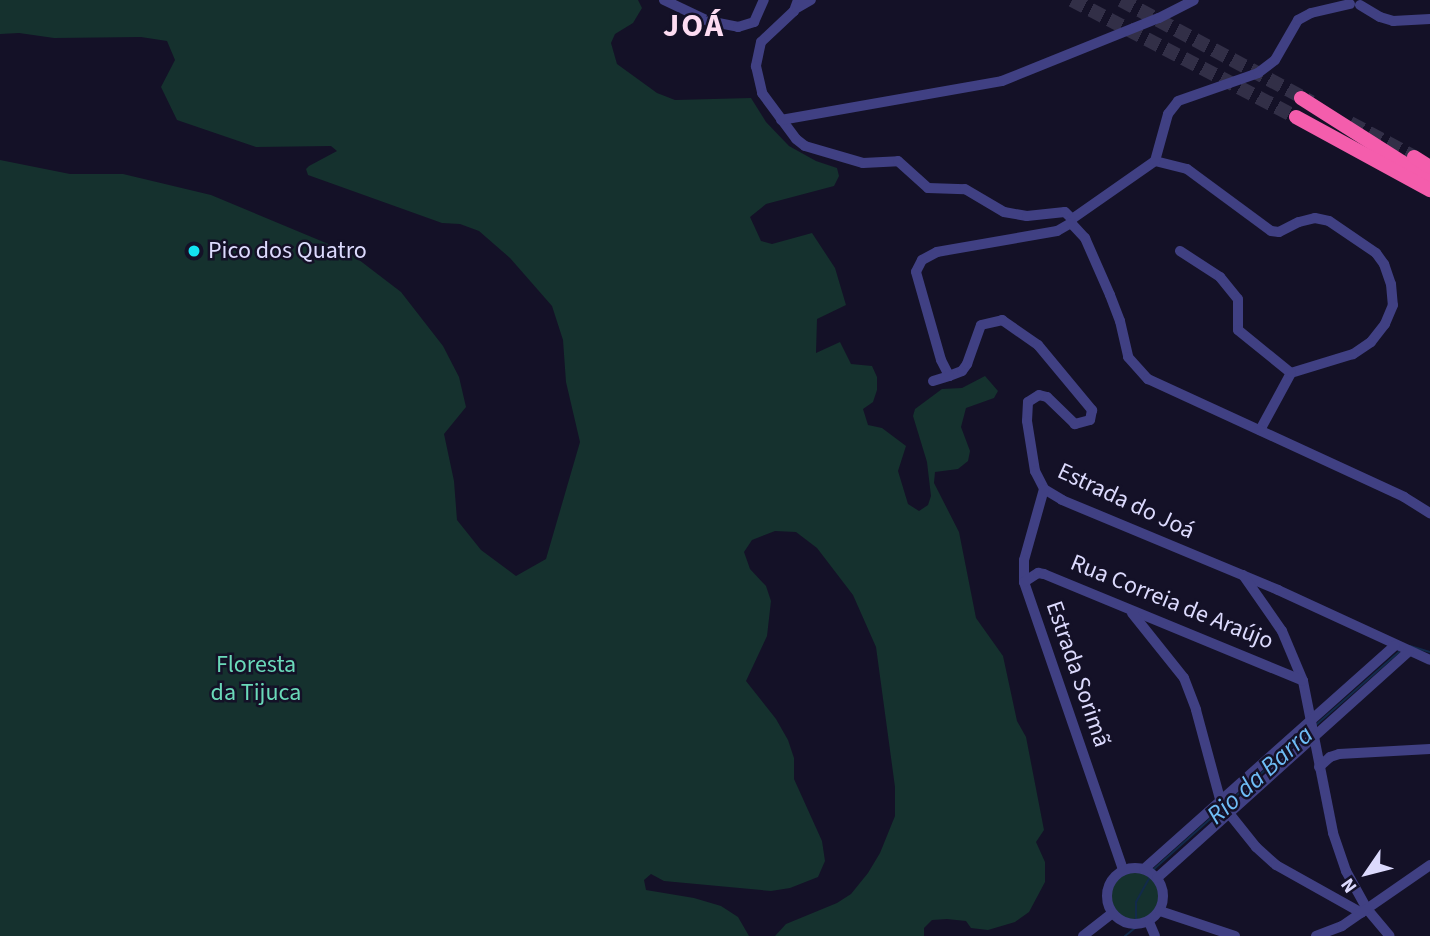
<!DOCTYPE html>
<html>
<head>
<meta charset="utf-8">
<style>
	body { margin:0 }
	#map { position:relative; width:1430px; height:936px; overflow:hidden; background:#141127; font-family:"Source Sans 3",sans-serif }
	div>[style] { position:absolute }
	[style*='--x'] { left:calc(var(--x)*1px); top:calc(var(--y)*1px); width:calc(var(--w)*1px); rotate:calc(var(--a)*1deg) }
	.green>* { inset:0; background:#15312e }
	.round { border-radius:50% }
	.stream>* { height:2px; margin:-1px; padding:0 1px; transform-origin:1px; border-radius:1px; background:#122a4a }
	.highway-tunnel>* { height:14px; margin-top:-7px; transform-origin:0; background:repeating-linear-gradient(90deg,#322f47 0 14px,transparent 0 21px) }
	.minor>* { height:10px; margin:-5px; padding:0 5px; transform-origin:5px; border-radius:5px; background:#404083 }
	.minor>.ring { margin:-5px; padding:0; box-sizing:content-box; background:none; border:10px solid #404083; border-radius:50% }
	.highway>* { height:14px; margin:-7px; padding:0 7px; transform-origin:7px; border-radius:7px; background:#f45dac }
	.dots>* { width:19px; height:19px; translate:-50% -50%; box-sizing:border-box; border:4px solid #141127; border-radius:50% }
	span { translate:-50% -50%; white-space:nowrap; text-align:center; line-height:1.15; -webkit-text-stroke:5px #141127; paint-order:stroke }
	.poi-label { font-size:24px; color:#dcdafd }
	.left { translate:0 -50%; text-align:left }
	.street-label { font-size:24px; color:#dcdafd }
	.park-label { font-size:24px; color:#6ad9b9 }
	.water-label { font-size:26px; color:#6fbdf6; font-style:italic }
	.district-label { font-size:32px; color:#fddcf2; font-weight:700; letter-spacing:2px }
	.north { position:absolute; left:1332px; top:838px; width:70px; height:70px; -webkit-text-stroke:5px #141127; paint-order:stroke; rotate:235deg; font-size:19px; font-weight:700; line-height:28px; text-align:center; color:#dcdafd }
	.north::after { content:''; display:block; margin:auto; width:24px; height:32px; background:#dcdafd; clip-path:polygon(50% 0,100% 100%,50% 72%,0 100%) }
</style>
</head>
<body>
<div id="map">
	<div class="green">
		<div style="clip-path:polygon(0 0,638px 0,642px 8px,633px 23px,615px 34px,611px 43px,617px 64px,657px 93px,675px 100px,751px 98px,766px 122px,789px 146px,816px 161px,837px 168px,839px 176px,834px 186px,766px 204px,750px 217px,761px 241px,772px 244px,812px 233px,835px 268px,846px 305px,817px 319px,816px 353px,840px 342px,851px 364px,872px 366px,877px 377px,877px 390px,873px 402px,863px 409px,868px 425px,882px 428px,906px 446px,898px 471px,908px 504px,919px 511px,928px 505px,931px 496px,927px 462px,913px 416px,915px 409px,942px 389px,962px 388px,985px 376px,998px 391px,994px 398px,966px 408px,961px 427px,970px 451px,968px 461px,958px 469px,935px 472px,934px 483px,959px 532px,976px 618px,1003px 656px,1017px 721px,1026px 737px,1044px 830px,1036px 842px,1045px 862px,1045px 882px,1029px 912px,1015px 922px,988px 930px,971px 928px,966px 921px,947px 919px,932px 920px,924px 928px,924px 936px,775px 936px,786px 924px,837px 903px,851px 894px,868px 873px,880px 853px,895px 816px,895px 787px,876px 647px,853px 595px,817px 548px,796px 532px,775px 531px,752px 540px,744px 552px,750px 569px,766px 586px,771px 601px,767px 636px,746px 681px,776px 719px,788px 740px,794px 758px,794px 779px,822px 841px,825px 861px,818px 877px,790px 888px,771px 891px,664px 881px,651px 874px,644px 880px,646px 890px,694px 898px,721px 906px,738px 917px,749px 936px,0 936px,0 160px,70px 174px,123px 174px,211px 195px,350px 253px,401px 292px,443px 346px,459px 377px,466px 407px,444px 434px,454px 481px,457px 520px,481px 550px,516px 576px,546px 559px,580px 442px,566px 382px,563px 340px,552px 306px,510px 258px,479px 231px,460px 224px,442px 223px,308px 175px,306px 169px,309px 166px,337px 151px,331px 146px,256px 147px,177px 120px,161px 87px,175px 60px,167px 41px,141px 37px,54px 38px,19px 33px,0 34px)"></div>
		<div class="round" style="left:1110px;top:871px;width:50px;height:50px"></div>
	</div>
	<div class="stream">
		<div style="--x:1410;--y:646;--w:21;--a:17"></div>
		<div style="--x:1317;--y:724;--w:109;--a:-41.3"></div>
		<div style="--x:1125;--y:936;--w:14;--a:-39"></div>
		<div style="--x:1136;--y:927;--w:25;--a:-90"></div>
		<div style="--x:1136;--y:902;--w:38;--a:-61"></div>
		<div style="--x:1154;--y:869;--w:209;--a:-41.7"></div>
	</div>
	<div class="highway-tunnel">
		<div style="--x:1072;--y:0;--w:253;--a:27.6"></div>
		<div style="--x:1121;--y:0;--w:216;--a:28.2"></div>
		<div style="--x:1350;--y:123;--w:72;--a:28"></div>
	</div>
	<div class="minor">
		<div style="--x:664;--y:0;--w:49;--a:25.5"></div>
		<div style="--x:708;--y:21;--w:31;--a:11"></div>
		<div style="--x:738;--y:27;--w:17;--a:-17"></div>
		<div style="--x:754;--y:22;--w:24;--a:-66"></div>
		<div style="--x:798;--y:0;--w:12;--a:110"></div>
		<div style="--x:794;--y:11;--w:45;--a:136.8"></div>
		<div style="--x:761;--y:42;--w:25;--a:102"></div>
		<div style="--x:756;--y:66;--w:28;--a:77"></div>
		<div style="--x:762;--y:93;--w:57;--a:53.5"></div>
		<div style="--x:796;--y:139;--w:11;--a:38"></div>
		<div style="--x:805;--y:146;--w:60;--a:16.3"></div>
		<div style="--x:863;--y:163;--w:35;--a:-3"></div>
		<div style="--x:898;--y:161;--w:40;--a:42"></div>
		<div style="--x:928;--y:188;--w:37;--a:2"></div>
		<div style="--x:965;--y:189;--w:45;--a:30.5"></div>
		<div style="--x:1004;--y:212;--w:23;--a:10"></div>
		<div style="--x:1027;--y:216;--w:38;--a:-6"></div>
		<div style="--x:1065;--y:212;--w:10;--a:45"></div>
		<div style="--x:1072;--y:219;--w:4;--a:104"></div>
		<div style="--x:1071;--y:223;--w:16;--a:150"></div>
		<div style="--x:1057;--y:231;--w:122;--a:170.1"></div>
		<div style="--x:937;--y:252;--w:17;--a:152"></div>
		<div style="--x:922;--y:260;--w:13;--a:117"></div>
		<div style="--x:916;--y:272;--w:91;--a:74.1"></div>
		<div style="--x:941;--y:360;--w:18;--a:63"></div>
		<div style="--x:949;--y:376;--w:14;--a:-21"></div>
		<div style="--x:962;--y:371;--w:9;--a:-54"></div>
		<div style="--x:967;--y:364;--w:41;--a:-70.3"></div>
		<div style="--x:981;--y:325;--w:22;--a:-13"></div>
		<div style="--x:1002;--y:320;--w:44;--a:34.8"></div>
		<div style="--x:1038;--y:345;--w:85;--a:50.3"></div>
		<div style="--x:1092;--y:410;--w:10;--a:101"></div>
		<div style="--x:1090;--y:420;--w:16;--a:165"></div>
		<div style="--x:1075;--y:424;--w:39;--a:-136"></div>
		<div style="--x:1047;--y:397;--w:8;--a:-166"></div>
		<div style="--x:1039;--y:395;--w:13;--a:148"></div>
		<div style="--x:1028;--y:402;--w:19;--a:93"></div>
		<div style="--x:1027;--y:421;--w:51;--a:80.9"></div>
		<div style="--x:1035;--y:471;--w:20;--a:63"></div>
		<div style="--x:1044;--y:489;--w:21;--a:31"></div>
		<div style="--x:1062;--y:500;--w:234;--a:22.6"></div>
		<div style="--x:1278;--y:590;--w:167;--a:24.7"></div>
		<div style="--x:1360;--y:5;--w:23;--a:31"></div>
		<div style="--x:1380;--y:17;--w:14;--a:17"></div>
		<div style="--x:1393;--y:21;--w:37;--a:-3"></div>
		<div style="--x:797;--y:8;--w:16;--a:-30"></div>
		<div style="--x:781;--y:120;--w:224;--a:-10"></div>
		<div style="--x:1002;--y:81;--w:169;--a:-21.9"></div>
		<div style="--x:1159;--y:18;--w:39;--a:-27"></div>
		<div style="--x:1155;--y:161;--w:33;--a:14"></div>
		<div style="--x:1187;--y:169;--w:104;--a:36.4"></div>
		<div style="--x:1271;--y:231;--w:8;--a:7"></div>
		<div style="--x:1279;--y:232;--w:22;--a:-27"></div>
		<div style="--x:1299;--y:222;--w:16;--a:-14"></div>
		<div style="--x:1315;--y:218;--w:14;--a:12"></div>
		<div style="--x:1329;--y:221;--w:57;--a:34.2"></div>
		<div style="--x:1376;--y:253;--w:14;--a:54"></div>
		<div style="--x:1384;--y:264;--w:21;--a:71"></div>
		<div style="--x:1391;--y:284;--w:21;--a:85"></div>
		<div style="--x:1393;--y:305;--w:21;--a:113"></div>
		<div style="--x:1385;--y:324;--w:23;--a:128"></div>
		<div style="--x:1371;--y:342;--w:22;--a:146"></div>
		<div style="--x:1353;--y:354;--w:65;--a:163"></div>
		<div style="--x:1291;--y:373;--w:65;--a:118.5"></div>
		<div style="--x:1072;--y:219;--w:101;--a:-34.9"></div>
		<div style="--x:1155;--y:161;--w:49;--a:-74.5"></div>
		<div style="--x:1168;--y:114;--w:16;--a:-52"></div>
		<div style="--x:1178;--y:101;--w:85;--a:-19.3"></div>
		<div style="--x:1258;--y:73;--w:21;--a:-37"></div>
		<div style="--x:1275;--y:60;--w:46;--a:-60.1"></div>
		<div style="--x:1298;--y:20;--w:15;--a:-28"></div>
		<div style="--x:1311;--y:13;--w:40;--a:-13"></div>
		<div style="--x:1071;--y:223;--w:21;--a:47"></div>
		<div style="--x:1085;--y:238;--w:62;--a:66.3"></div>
		<div style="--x:1110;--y:295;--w:28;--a:69"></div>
		<div style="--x:1120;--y:321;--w:37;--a:77"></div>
		<div style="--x:1128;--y:357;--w:30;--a:48"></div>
		<div style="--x:1148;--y:379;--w:282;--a:24.7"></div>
		<div style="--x:1404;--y:497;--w:31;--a:32"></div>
		<div style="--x:1180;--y:251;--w:48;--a:33"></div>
		<div style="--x:1220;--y:277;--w:28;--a:51"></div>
		<div style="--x:1238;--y:299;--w:31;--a:90"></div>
		<div style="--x:1238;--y:330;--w:68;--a:39.1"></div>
		<div style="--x:933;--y:381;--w:17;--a:-17"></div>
		<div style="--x:1044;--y:489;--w:74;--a:105.7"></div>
		<div style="--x:1024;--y:560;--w:22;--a:90"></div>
		<div style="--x:1024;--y:582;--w:305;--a:71"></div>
		<div style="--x:1243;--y:575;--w:68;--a:55.1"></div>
		<div style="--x:1282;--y:631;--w:54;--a:67.2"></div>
		<div style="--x:1303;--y:681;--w:155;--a:78.8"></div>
		<div style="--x:1333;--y:833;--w:40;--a:71.1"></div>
		<div style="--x:1346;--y:871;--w:43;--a:61.1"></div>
		<div style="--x:1367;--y:909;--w:35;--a:50"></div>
		<div style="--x:1024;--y:582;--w:17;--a:-33"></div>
		<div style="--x:1038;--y:573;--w:6;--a:9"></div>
		<div style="--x:1044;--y:574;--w:280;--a:22.4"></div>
		<div style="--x:1132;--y:613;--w:83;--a:51.3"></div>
		<div style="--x:1184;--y:678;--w:34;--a:69"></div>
		<div style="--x:1196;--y:710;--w:92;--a:74.9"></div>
		<div style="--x:1319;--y:767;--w:15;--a:-42"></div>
		<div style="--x:1330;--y:757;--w:9;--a:-18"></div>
		<div style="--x:1339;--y:754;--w:91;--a:-3.1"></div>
		<div style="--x:1228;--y:812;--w:45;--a:51.3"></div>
		<div style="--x:1256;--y:847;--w:27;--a:42"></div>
		<div style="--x:1276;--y:865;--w:98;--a:29.2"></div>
		<div class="ring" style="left:1107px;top:868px;width:46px;height:46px"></div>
		<div style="--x:1144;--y:869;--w:336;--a:-41.7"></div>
		<div style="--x:1157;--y:878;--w:339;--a:-42"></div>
		<div style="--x:1160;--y:911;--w:79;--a:18.4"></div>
		<div style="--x:1149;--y:922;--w:15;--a:67"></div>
		<div style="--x:1083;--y:936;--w:37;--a:-38"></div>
		<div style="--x:1316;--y:936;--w:28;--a:-21"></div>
		<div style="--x:1342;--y:926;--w:107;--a:-34.7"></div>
	</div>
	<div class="highway">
		<div style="--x:1301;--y:98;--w:153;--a:32.4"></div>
		<div style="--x:1296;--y:117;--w:153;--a:28.6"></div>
		<div style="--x:1414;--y:157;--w:19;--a:32"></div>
	</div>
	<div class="dots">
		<div style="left:194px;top:251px;background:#13e2f0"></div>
	</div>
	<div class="poi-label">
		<span class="left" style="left:208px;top:251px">Pico dos Quatro</span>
	</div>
	<div class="street-label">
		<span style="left:1126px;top:501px;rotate:25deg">Estrada do Joá</span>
		<span style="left:1172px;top:602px;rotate:22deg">Rua Correia de Araújo</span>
		<span style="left:1078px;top:674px;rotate:71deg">Estrada Sorimã</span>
	</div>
	<div class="park-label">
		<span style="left:256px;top:679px">Floresta<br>da Tijuca</span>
	</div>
	<div class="water-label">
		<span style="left:1260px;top:775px;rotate:-42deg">Rio da Barra</span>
	</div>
	<div class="district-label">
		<span style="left:694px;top:26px">JOÁ</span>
	</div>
	<div class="north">N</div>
</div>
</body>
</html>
